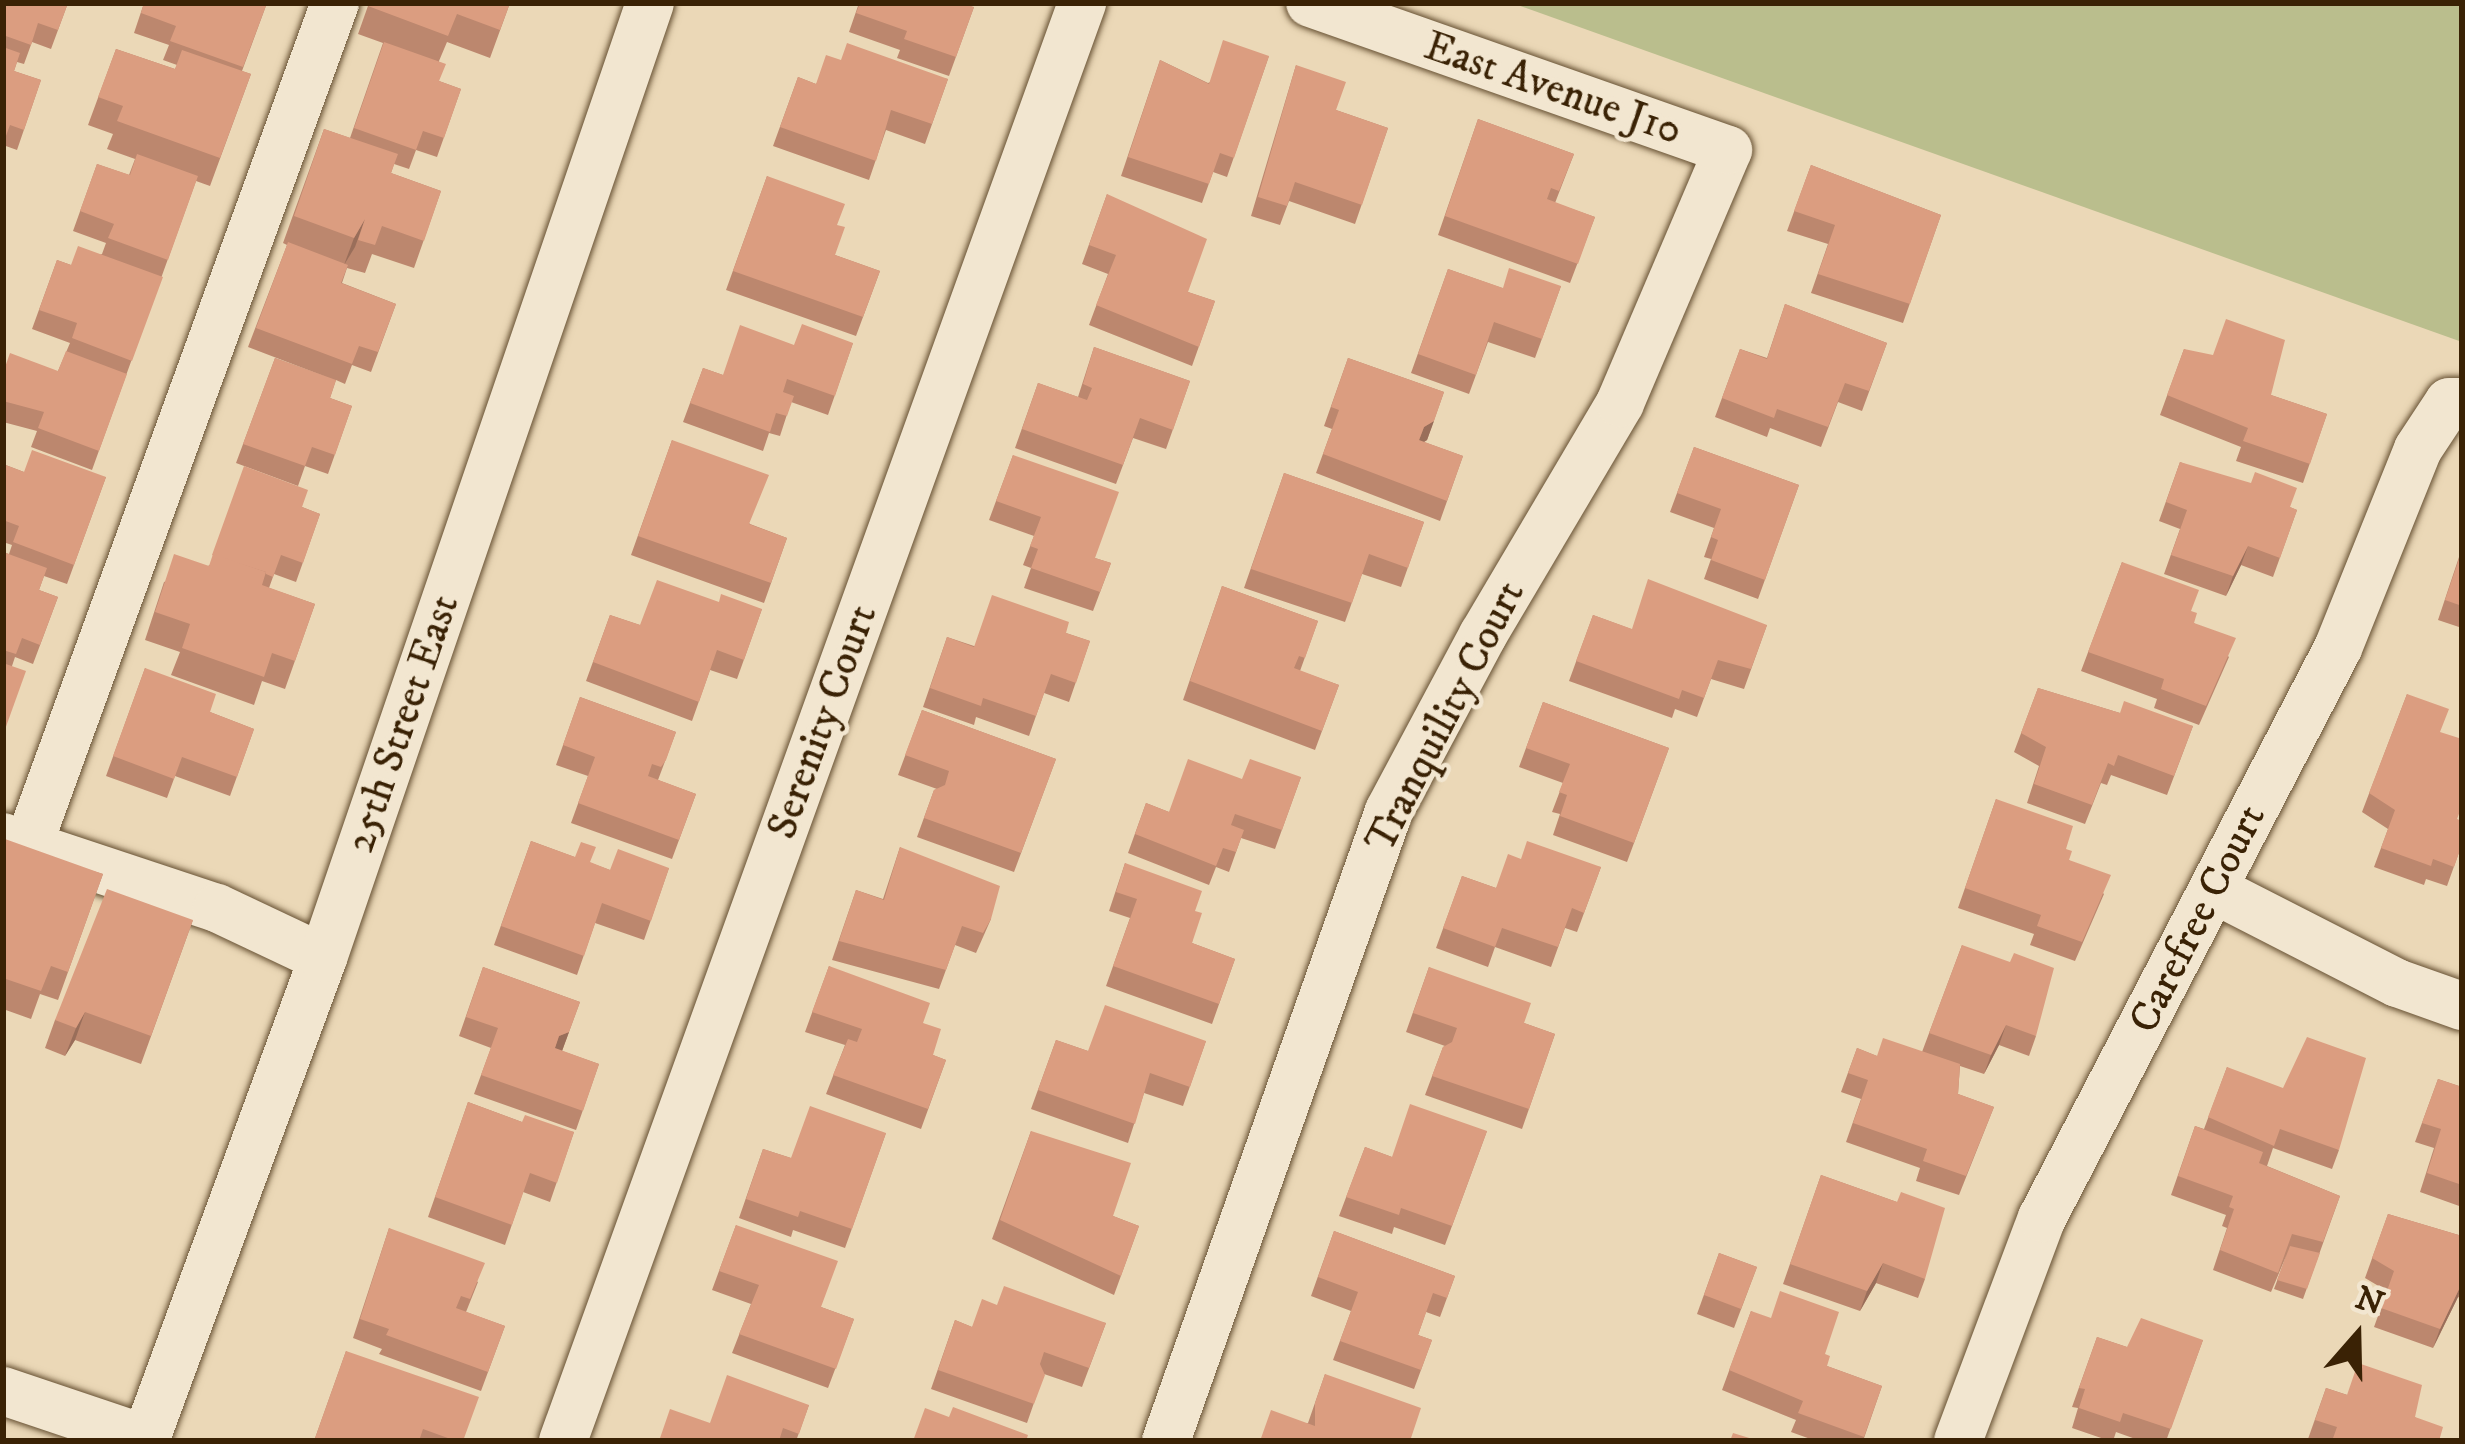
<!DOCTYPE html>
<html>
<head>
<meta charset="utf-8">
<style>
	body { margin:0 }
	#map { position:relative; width:2465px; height:1444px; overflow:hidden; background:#ebd8b7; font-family:"IM FELL DW Pica",serif }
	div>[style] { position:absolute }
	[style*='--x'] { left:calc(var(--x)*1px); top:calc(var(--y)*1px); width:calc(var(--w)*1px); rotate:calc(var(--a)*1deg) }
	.green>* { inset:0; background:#babe8d }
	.roads { filter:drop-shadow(0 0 3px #665032) drop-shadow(0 0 3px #665032) }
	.minor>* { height:48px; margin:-24px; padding:0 24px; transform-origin:24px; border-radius:24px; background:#f2e6d0 }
	.wall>* { inset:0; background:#bc876e }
	.shaded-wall>* { inset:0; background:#996e5a }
	.building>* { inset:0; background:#db9d80 }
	span { translate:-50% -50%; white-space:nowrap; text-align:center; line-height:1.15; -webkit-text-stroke:9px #f2e6d0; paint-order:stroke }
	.street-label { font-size:42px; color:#3a2205 }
	.frame { position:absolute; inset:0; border:6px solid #3a2205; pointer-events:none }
	.north { position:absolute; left:2297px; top:1276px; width:120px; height:120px; -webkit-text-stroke:9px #f2e6d0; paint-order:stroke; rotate:20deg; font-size:33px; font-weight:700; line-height:48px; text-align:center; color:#3a2205 }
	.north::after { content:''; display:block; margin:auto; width:42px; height:54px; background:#3a2205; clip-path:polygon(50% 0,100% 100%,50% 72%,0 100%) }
</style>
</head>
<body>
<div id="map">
	<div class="green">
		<div style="clip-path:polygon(1512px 3px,2462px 3px,2462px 342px)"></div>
	</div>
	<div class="roads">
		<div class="minor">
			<div style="--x:3;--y:837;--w:225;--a:18.4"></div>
			<div style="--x:217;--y:908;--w:117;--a:25.3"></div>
			<div style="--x:28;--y:846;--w:897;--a:-69.99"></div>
			<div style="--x:2215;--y:890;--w:204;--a:27.1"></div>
			<div style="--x:2397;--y:983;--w:69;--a:19.5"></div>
			<div style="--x:3;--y:1391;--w:151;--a:18.6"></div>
			<div style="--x:145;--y:1441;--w:515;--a:-69.77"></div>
			<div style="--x:323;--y:958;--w:1009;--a:-71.1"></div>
			<div style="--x:563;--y:1441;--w:1529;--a:-70.15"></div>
			<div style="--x:1166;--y:1441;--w:668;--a:-70.51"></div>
			<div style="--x:1389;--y:811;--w:200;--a:-61.9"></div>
			<div style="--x:1483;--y:635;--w:269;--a:-59.4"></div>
			<div style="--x:1620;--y:403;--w:275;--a:-66.9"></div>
			<div style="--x:1728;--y:150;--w:443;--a:-160.6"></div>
			<div style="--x:1958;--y:1441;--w:238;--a:-69.4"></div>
			<div style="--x:2042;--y:1218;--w:642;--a:-62.56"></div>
			<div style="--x:2338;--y:648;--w:214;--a:-68.1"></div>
			<div style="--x:2418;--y:449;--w:56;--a:-56.6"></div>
			<div style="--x:2449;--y:402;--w:13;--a:0"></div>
		</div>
	</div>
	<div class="wall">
		<div style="clip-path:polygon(3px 3px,68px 3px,51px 49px,32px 42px,24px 64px,17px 62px,14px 71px,41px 80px,17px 150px,3px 145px)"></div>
		<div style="clip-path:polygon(144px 3px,267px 3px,242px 71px,251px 74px,210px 186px,196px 181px,92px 470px,31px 447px,37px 431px,3px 422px,3px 373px,58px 371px,70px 343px,32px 329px,57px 260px,71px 265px,102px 254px,106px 243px,73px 231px,97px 164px,129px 175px,135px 159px,107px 149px,113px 134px,88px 125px,116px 49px,175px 69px,177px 65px,163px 60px,169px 45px,134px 33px)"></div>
		<div style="clip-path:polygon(369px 3px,510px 3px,490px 58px,447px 42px,439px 61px,439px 81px,461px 89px,437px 157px,416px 150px,409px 169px,394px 164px,391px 173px,441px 191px,414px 268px,372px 254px,365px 273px,347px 268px,342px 283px,396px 304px,371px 372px,352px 365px,345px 384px,336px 380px,330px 398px,352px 406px,328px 474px,305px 466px,298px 486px,236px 463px,275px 358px,329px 378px,248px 347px,287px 245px,283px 243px,324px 129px,350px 138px,383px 43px,358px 34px)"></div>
		<div style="clip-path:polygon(859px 3px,974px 7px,949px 76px,897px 58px,900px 50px,849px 32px)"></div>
		<div style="clip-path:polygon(1269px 56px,1227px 177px,1213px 172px,1202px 203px,1121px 176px,1160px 60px,1208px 83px)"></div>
		<div style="clip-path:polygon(841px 60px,948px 79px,925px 144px,886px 130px,869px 180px,773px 146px,798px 77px,816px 84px)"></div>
		<div style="clip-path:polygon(1296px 65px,1336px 110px,1388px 128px,1355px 224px,1289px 201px,1280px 225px,1251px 216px)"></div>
		<div style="clip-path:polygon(1478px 119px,1574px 154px,1555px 203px,1595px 217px,1570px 283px,1438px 235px)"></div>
		<div style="clip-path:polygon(1811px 165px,1941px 215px,1903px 323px,1811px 293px,1828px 244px,1787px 231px)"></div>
		<div style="clip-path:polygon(767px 176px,837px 225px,835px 255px,880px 271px,856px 336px,726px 290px)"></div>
		<div style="clip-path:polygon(1107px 194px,1188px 292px,1215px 301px,1192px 366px,1089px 325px,1108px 274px,1082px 264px)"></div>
		<div style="clip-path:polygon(1448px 269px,1502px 288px,1561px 286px,1535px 358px,1488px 342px,1469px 394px,1411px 373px)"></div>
		<div style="clip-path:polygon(1785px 304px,1887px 343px,1862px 411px,1838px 402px,1821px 447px,1770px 428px,1767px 437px,1715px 417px,1740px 349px,1767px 358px)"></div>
		<div style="clip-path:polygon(853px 343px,828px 415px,791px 402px,780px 436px,769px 433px,763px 451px,683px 422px,703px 368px,723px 375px,794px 345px)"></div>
		<div style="clip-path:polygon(1094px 347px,1190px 381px,1166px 449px,1133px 438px,1116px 484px,1015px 448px,1038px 383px,1078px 397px)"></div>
		<div style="clip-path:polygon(2184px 349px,2271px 395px,2327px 414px,2303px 483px,2236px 461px,2241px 447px,2160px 415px)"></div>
		<div style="clip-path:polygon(1348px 358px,1444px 392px,1427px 440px,1424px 442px,1463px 456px,1440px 521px,1316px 473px,1332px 429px,1324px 426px)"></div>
		<div style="clip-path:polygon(672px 440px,750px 524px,787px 538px,764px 603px,631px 555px)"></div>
		<div style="clip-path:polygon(1694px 447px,1799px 485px,1758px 599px,1704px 579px,1711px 559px,1704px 557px,1714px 528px,1670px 512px)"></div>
		<div style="clip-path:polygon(1013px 455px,1095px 558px,1111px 563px,1093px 611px,1024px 588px,1031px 568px,1023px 565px,1034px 536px,989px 520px)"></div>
		<div style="clip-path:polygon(2180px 462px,2297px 510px,2273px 577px,2241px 565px,2226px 596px,2164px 574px,2180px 529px,2159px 521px)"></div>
		<div style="clip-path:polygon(3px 464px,24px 472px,106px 477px,67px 584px,44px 576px,39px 590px,58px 597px,33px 664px,15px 657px,12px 666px,3px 735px,3px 552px,9px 554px,12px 545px,3px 542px)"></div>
		<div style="clip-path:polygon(1284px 473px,1424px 522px,1401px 587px,1362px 574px,1345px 622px,1244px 588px)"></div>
		<div style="clip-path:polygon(302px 507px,320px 514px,296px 582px,274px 574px,269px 588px,315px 604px,285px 689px,262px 681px,254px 705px,171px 675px,180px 652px,145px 640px,164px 582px,208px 566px)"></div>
		<div style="clip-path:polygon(2462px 548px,2462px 628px,2438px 620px)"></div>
		<div style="clip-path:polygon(2122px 562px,2191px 611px,2194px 623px,2229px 657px,2199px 725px,2154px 708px,2157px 699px,2081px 671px)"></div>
		<div style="clip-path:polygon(1222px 586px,1318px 621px,1300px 671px,1339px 685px,1315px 750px,1183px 700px)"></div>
		<div style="clip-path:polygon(762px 609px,737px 679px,710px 670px,692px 721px,586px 681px,610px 615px,640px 625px)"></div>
		<div style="clip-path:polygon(1593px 615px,1631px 629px,1767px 625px,1744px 689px,1711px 679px,1697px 717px,1675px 709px,1672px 718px,1569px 681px)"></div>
		<div style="clip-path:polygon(1066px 633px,1090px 641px,1069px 702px,1044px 693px,1029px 736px,976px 717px,974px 725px,923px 707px,947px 637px,974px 646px)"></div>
		<div style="clip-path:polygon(145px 668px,210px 712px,254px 729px,230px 796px,175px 776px,167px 798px,106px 776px)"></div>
		<div style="clip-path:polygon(2038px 688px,2120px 713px,2193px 726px,2167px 795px,2111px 775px,2107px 785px,2101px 783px,2085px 824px,2027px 803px,2039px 766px,2014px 752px)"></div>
		<div style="clip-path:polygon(2407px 694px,2440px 732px,2462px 844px,2447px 886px,2426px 879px,2424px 885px,2374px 867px,2388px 829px,2362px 812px)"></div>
		<div style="clip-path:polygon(580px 697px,676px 732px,658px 780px,696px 794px,672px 859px,571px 823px,588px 776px,556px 765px)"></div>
		<div style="clip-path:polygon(1543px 702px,1669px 748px,1627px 862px,1553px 835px,1560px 814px,1552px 812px,1563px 783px,1519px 767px)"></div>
		<div style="clip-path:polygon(922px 710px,1056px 759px,1014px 872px,917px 837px,934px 790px,937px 789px,898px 775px)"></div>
		<div style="clip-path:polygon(1301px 777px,1275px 849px,1241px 838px,1229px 872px,1216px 867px,1209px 885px,1128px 853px,1146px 803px,1169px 812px,1243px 779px)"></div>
		<div style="clip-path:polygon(1996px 799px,2066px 849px,2069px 860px,2104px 894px,2075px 961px,2030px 945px,2034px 934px,1958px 908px)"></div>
		<div style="clip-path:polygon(531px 841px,610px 870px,669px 868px,644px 940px,595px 923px,577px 975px,494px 945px)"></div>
		<div style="clip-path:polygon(3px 844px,103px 874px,58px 1000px,40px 994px,31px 1019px,3px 1009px)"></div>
		<div style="clip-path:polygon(900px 847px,991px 919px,976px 953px,955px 945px,939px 989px,832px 960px,856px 890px,883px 899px)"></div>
		<div style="clip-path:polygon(1521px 859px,1601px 867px,1577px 932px,1565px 928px,1551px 967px,1495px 947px,1488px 967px,1436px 948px,1462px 876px,1496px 888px)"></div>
		<div style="clip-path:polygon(1125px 863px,1195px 911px,1192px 943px,1235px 959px,1212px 1024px,1106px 986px,1130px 918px,1109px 911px)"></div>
		<div style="clip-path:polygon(193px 920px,141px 1064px,75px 1040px,65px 1056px,45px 1048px,55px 1020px)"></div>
		<div style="clip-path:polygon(1962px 945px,2036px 1036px,2029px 1056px,1999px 1045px,1984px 1074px,1960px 1066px,1958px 1094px,1994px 1107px,1959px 1195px,1916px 1181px,1920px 1168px,1846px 1142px,1861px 1099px,1841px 1092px,1857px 1048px,1877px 1056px,1922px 1052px)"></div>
		<div style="clip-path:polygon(829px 966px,923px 1023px,933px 1055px,946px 1060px,921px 1129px,826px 1094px,845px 1045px,805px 1032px)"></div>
		<div style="clip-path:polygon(483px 967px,580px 1002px,562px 1051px,599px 1064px,576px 1130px,474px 1094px,491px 1048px,459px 1036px)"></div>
		<div style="clip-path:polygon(1429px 967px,1524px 1023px,1555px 1034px,1522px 1129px,1425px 1095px,1443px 1047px,1445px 1046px,1406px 1032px)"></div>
		<div style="clip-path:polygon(1056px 1040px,1088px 1051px,1206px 1041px,1183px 1106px,1144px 1093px,1128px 1143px,1031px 1109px)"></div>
		<div style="clip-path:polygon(2227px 1067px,2339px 1150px,2332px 1169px,2273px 1148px,2267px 1166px,2340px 1196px,2303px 1299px,2274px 1289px,2287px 1254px,2271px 1292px,2213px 1270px,2227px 1228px,2222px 1226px,2226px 1215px,2171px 1195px,2195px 1126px,2204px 1129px)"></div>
		<div style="clip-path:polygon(2438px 1079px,2462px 1087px,2462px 1207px,2420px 1192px,2434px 1148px,2415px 1142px)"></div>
		<div style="clip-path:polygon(468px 1102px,522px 1122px,574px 1132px,550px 1202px,523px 1192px,505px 1245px,428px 1217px)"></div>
		<div style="clip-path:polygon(1031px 1131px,1113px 1216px,1139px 1226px,1114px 1295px,992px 1239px)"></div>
		<div style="clip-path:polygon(1487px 1131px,1445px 1245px,1394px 1227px,1392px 1234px,1339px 1216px,1365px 1147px,1392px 1157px)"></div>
		<div style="clip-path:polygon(886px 1133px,845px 1248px,793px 1230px,791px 1237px,739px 1218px,763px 1149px,791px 1158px)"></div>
		<div style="clip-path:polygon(1821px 1175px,1897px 1202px,1925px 1279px,1918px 1298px,1876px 1283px,1860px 1311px,1783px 1284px)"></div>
		<div style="clip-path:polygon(2388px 1214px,2462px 1236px,2462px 1299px,2458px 1297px,2433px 1348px,2374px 1327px,2387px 1291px,2365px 1278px)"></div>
		<div style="clip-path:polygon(736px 1225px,821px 1307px,854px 1319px,828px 1388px,732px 1353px,751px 1304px,712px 1290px)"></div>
		<div style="clip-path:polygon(389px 1228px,478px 1282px,466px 1312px,505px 1326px,481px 1391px,379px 1354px,382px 1349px,353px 1338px)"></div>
		<div style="clip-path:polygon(1334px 1231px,1455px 1276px,1440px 1317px,1426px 1312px,1418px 1335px,1432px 1340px,1414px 1389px,1333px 1360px,1351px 1311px,1311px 1296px)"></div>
		<div style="clip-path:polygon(1719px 1253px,1757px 1267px,1734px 1328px,1697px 1314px)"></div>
		<div style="clip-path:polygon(997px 1305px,1106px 1323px,1082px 1387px,1044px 1374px,1027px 1423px,931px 1389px,955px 1320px,972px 1327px)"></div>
		<div style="clip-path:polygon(1751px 1311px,1825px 1354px,1827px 1366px,1882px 1386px,1863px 1441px,1816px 1441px,1791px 1432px,1796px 1420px,1722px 1390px)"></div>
		<div style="clip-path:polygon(2097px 1337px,2127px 1347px,2203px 1340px,2166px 1441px,2141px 1441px,2116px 1432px,2113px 1441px,2110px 1441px,2072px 1428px,2078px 1408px,2072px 1407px)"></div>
		<div style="clip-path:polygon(346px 1351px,463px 1441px,314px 1441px)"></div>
		<div style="clip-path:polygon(1325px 1374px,1410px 1441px,1260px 1441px,1308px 1423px)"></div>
		<div style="clip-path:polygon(2326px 1388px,2415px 1417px,2439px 1441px,2314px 1441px,2308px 1439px)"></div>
		<div style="clip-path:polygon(809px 1405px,796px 1441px,658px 1441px,710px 1423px)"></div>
	</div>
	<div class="shaded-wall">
		<div style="clip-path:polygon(365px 219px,355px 247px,344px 265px,354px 238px)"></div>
		<div style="clip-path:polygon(1434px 421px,1427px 440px,1417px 446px,1424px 427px)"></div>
		<div style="clip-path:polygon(2248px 546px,2241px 565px,2226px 596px,2233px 576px)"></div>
		<div style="clip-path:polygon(85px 1012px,75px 1040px,65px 1056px,76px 1028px)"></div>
		<div style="clip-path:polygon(2006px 1025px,1999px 1045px,1984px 1074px,1991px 1055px)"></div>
		<div style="clip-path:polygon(569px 1032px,562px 1051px,552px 1056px,559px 1036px)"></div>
		<div style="clip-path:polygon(1883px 1263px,1876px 1283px,1860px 1311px,1867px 1291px)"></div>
		<div style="clip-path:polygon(2462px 1283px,2458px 1297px,2433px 1348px,2440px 1329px)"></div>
	</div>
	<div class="building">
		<div style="clip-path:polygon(3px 3px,68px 3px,58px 30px,38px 23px,31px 45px,3px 35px)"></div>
		<div style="clip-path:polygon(144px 3px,267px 3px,243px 67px,170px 41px,176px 26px,141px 13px)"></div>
		<div style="clip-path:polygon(369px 3px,510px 3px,500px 30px,457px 14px,448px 36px,368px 6px)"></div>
		<div style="clip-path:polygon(860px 3px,963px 3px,974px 7px,956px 57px,904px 39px,907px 31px,856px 13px)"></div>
		<div style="clip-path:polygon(1223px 40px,1269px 56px,1234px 158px,1220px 153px,1209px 184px,1128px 157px,1160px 60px,1209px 84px)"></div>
		<div style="clip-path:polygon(384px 42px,446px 64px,439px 81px,461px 89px,444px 138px,423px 131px,416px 150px,354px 128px)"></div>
		<div style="clip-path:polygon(847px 43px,948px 79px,932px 124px,891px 110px,876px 161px,780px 127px,798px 77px,816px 84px,826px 55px,841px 60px)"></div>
		<div style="clip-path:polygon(3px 47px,20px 53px,14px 71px,41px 80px,24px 130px,10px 125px,3px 144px)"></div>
		<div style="clip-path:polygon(116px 49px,175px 69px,182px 50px,251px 74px,220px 158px,117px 121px,123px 106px,98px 97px)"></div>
		<div style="clip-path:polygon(1296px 65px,1346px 82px,1336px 110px,1388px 128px,1362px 205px,1295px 182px,1287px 206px,1258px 197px)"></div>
		<div style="clip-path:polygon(1478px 119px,1574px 154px,1559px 191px,1551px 188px,1547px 199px,1595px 217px,1578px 264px,1445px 216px)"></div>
		<div style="clip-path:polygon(324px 129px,398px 154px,391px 173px,441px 191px,424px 241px,382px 226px,375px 245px,358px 240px,365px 219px,354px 238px,294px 216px)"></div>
		<div style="clip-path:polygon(137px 154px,198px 176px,168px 260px,108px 238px,114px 224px,80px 211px,97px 164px,130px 175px)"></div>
		<div style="clip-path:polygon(1811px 165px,1941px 215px,1910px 304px,1818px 274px,1835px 225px,1794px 211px)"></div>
		<div style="clip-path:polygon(767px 176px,845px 204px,837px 225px,845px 227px,835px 255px,880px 271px,863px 317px,733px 271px)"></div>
		<div style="clip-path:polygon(1107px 194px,1207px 239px,1188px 292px,1215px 301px,1199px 347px,1096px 305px,1116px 255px,1089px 245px)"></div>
		<div style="clip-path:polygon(288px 242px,348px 265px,341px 283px,396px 304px,378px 352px,359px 346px,352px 364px,256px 328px)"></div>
		<div style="clip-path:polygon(78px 246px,163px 277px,132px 361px,72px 338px,77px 323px,39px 310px,57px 260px,71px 265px)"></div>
		<div style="clip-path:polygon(1509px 268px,1561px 286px,1542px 339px,1494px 322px,1476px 375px,1418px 354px,1448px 269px,1503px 288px)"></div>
		<div style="clip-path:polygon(1785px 304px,1887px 343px,1869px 391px,1845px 383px,1828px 427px,1777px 409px,1774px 418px,1722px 398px,1740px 349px,1767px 359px)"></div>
		<div style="clip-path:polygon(2226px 319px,2285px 340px,2271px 395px,2327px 414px,2310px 464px,2243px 441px,2248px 428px,2167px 395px,2184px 349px,2213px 355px)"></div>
		<div style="clip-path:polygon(802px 324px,853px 343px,835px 396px,787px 379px,783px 392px,794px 396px,787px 416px,776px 413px,770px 432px,690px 403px,703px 368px,723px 375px,740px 325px,794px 345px)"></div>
		<div style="clip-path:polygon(1094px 347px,1190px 381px,1173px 430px,1140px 418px,1123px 465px,1022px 429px,1038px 383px,1087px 400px,1092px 388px,1083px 384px)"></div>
		<div style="clip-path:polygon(66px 351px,127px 374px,99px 451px,38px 428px,44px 412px,3px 401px,3px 373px,10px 353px,58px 371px)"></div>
		<div style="clip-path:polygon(275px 358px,336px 380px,330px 398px,352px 406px,335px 455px,312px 447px,305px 466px,243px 444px)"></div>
		<div style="clip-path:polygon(1348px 358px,1444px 392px,1434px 421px,1424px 427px,1419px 440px,1463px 456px,1447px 501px,1323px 454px,1339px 410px,1331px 407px)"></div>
		<div style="clip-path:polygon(672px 440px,769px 475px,749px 524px,787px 538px,771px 583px,638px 536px)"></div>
		<div style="clip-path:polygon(1694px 447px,1799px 485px,1765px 580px,1711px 560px,1718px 540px,1711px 537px,1721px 509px,1677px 493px)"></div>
		<div style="clip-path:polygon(32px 450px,106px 477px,74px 565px,13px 542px,19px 526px,3px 520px,3px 464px,24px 472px)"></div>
		<div style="clip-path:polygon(1013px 455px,1119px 492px,1095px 558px,1111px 563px,1100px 592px,1031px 568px,1038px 549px,1030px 546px,1041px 517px,996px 501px)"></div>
		<div style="clip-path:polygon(2180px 462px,2251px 483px,2255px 472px,2297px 488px,2290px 507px,2297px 510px,2280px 558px,2248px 546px,2233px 576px,2171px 555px,2187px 510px,2166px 502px)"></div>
		<div style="clip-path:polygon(244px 466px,308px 490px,302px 507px,320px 514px,303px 563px,281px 555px,273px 577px,266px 574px,266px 572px,212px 555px)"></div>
		<div style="clip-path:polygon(1284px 473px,1424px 522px,1408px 568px,1369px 554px,1352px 603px,1251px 569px)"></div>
		<div style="clip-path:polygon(2462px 550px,2462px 606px,2445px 600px)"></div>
		<div style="clip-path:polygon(3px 552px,47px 568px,39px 590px,58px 597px,40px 645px,22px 638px,16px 654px,3px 650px)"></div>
		<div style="clip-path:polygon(174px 554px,209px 566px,213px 554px,266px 572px,262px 585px,315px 604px,295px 661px,272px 653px,264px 677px,182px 648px,190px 624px,155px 612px)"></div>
		<div style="clip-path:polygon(2122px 562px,2199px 590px,2191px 611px,2197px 613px,2194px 623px,2236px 638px,2206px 706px,2161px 689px,2164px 679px,2088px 652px)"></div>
		<div style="clip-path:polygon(1648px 579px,1767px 625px,1751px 669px,1718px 660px,1704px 698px,1682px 690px,1679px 699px,1576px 661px,1593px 615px,1632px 629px)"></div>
		<div style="clip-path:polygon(657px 580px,719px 602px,721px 594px,762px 609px,744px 660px,717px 650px,699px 702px,593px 662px,610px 615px,640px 625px)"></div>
		<div style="clip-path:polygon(1222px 586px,1318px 621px,1305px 658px,1299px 656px,1294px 668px,1339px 685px,1322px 731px,1190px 681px)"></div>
		<div style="clip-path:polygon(992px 595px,1069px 622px,1066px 633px,1090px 641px,1076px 683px,1051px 674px,1036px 716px,983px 698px,981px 706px,930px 688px,947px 637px,974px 647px)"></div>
		<div style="clip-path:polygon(3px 663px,26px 671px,3px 735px)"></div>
		<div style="clip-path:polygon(145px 668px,216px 694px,210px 712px,254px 729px,237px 777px,182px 757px,174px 779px,113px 756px)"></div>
		<div style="clip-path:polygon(2038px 688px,2120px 713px,2124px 701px,2193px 726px,2174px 776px,2118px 755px,2114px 766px,2108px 763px,2092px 805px,2034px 784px,2046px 747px,2021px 733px)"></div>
		<div style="clip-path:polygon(2407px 694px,2449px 709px,2440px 732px,2462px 739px,2462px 806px,2457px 819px,2462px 821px,2462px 844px,2454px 867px,2433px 859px,2431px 866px,2381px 848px,2395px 810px,2369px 793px)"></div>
		<div style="clip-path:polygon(580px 697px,676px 732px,666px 760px,661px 767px,652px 764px,648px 776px,696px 794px,679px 840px,578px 803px,595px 757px,563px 745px)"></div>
		<div style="clip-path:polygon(1543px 702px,1669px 748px,1634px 843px,1560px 816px,1567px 795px,1559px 792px,1570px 764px,1526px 748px)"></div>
		<div style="clip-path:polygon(922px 710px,1056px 759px,1021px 853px,924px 818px,934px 790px,945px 785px,949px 771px,905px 755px)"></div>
		<div style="clip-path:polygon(1188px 759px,1242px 779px,1250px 759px,1301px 777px,1282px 830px,1235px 814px,1231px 825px,1244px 830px,1236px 852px,1223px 848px,1216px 866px,1135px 834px,1146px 803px,1169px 812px)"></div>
		<div style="clip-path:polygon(1996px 799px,2073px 826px,2066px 849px,2072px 851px,2069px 860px,2111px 875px,2082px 942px,2037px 926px,2041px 915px,1965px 888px)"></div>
		<div style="clip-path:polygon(5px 839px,103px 874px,68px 972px,51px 966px,41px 991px,3px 978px,3px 844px)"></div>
		<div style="clip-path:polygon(531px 841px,575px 857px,581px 842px,596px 847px,590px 862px,610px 870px,618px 849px,669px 868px,651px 921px,602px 903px,584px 956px,501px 926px)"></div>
		<div style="clip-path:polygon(1527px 841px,1601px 867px,1584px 913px,1572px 908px,1558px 947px,1502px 928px,1495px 947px,1443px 928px,1462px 876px,1496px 888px,1508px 854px,1521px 859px)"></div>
		<div style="clip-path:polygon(900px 847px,1000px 886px,991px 919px,983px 933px,962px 926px,946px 970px,839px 941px,856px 890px,884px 900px)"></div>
		<div style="clip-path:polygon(1125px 863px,1202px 891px,1195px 911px,1202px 913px,1192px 943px,1235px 959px,1219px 1004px,1113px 966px,1137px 899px,1116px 892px)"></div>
		<div style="clip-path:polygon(107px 889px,193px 920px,151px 1036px,85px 1012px,76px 1028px,55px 1020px)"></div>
		<div style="clip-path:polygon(1962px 945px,2010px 962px,2014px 953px,2054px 968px,2036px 1036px,2006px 1025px,1991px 1055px,1929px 1033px)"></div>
		<div style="clip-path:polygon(829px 966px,930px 1003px,923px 1023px,941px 1029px,933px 1055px,946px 1060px,928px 1109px,833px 1075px,848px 1039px,857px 1042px,862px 1029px,812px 1012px)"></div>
		<div style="clip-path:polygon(483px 967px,580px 1002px,569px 1032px,559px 1036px,555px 1048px,599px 1064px,583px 1111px,481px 1075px,498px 1028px,466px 1017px)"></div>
		<div style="clip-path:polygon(1429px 967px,1531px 1003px,1524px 1023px,1555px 1034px,1529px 1109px,1432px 1076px,1443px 1047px,1452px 1042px,1457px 1028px,1413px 1013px)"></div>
		<div style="clip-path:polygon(1105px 1005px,1206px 1041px,1190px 1087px,1150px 1073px,1135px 1124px,1038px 1090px,1056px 1040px,1088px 1051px)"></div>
		<div style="clip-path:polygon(2307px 1037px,2366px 1058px,2339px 1150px,2280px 1129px,2274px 1146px,2208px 1117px,2227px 1067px,2283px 1088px)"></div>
		<div style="clip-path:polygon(1883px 1038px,1960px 1064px,1958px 1094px,1994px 1107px,1966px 1176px,1923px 1161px,1927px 1149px,1853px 1123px,1868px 1080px,1848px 1073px,1857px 1048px,1877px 1056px)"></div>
		<div style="clip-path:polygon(2438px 1079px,2462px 1087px,2462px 1185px,2427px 1173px,2441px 1129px,2422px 1123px)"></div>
		<div style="clip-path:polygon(468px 1102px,522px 1122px,525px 1115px,574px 1132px,557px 1183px,530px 1173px,512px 1225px,435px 1197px)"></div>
		<div style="clip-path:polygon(1410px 1104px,1487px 1131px,1452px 1226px,1401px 1208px,1399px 1215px,1346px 1197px,1365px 1147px,1392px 1157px)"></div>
		<div style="clip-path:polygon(810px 1106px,886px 1133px,852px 1229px,800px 1211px,798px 1217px,746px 1199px,763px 1149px,791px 1158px)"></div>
		<div style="clip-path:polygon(2195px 1126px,2263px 1152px,2259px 1163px,2340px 1196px,2323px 1242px,2292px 1234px,2278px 1273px,2220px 1250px,2234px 1209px,2229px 1207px,2233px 1196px,2178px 1176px)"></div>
		<div style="clip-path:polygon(1031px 1131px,1131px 1163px,1113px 1216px,1139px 1226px,1121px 1276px,1000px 1220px)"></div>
		<div style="clip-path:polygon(1821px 1175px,1897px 1202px,1901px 1192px,1945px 1208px,1925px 1279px,1883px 1263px,1867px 1291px,1790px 1264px)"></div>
		<div style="clip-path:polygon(2388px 1214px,2462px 1236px,2462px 1283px,2440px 1329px,2381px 1308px,2394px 1271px,2372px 1258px)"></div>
		<div style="clip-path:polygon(736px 1225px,838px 1261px,821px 1307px,854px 1319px,836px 1369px,739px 1334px,759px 1285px,719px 1271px)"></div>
		<div style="clip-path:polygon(389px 1228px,485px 1263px,470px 1299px,461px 1296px,456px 1308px,505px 1326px,488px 1372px,386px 1335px,389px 1329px,360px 1319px)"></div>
		<div style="clip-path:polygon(1334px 1231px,1455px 1276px,1447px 1298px,1433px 1293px,1418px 1335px,1432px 1340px,1421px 1370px,1340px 1341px,1358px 1292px,1318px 1277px)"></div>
		<div style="clip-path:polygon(2290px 1246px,2320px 1253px,2307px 1289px,2277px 1280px)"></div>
		<div style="clip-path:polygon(1719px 1253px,1757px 1267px,1741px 1309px,1704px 1295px)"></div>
		<div style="clip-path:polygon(1004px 1286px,1106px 1323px,1089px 1368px,1044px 1352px,1040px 1364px,1045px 1375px,1034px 1404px,938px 1370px,955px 1320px,972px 1327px,982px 1299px,997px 1305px)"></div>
		<div style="clip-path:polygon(1780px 1291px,1839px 1312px,1825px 1354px,1830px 1356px,1827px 1366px,1882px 1386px,1864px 1437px,1798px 1413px,1803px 1401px,1729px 1370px,1751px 1311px,1771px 1318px)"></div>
		<div style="clip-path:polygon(2141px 1318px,2203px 1340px,2171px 1429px,2123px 1413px,2120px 1422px,2079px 1408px,2085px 1389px,2079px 1388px,2097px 1337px,2127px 1347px)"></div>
		<div style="clip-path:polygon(346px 1351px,479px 1397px,463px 1441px,456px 1441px,423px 1429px,419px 1441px,314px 1441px)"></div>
		<div style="clip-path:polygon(2358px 1363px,2422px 1385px,2415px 1417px,2443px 1427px,2439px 1441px,2332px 1441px,2337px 1427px,2315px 1420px,2326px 1388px,2347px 1395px)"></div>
		<div style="clip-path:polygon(1325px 1374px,1421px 1408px,1410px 1441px,1260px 1441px,1271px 1410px,1315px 1426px,1315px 1403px)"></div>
		<div style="clip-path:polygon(727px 1375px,809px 1405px,799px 1434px,783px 1428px,779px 1441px,659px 1441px,670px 1409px,710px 1423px)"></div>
		<div style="clip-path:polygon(953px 1407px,1028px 1435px,1026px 1441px,913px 1441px,925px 1408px,949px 1417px)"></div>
		<div style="clip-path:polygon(1733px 1433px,1759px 1441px,1730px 1441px)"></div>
	</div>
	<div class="street-label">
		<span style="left:1553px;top:89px;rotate:19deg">East Avenue J10</span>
		<span style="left:1446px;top:717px;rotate:-63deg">Tranquility Court</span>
		<span style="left:823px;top:722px;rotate:-70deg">Serenity Court</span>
		<span style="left:403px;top:724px;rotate:-71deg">25th Street East</span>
		<span style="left:2198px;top:919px;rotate:-63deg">Carefree Court</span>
	</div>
	<div class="frame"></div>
	<div class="north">N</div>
</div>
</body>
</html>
